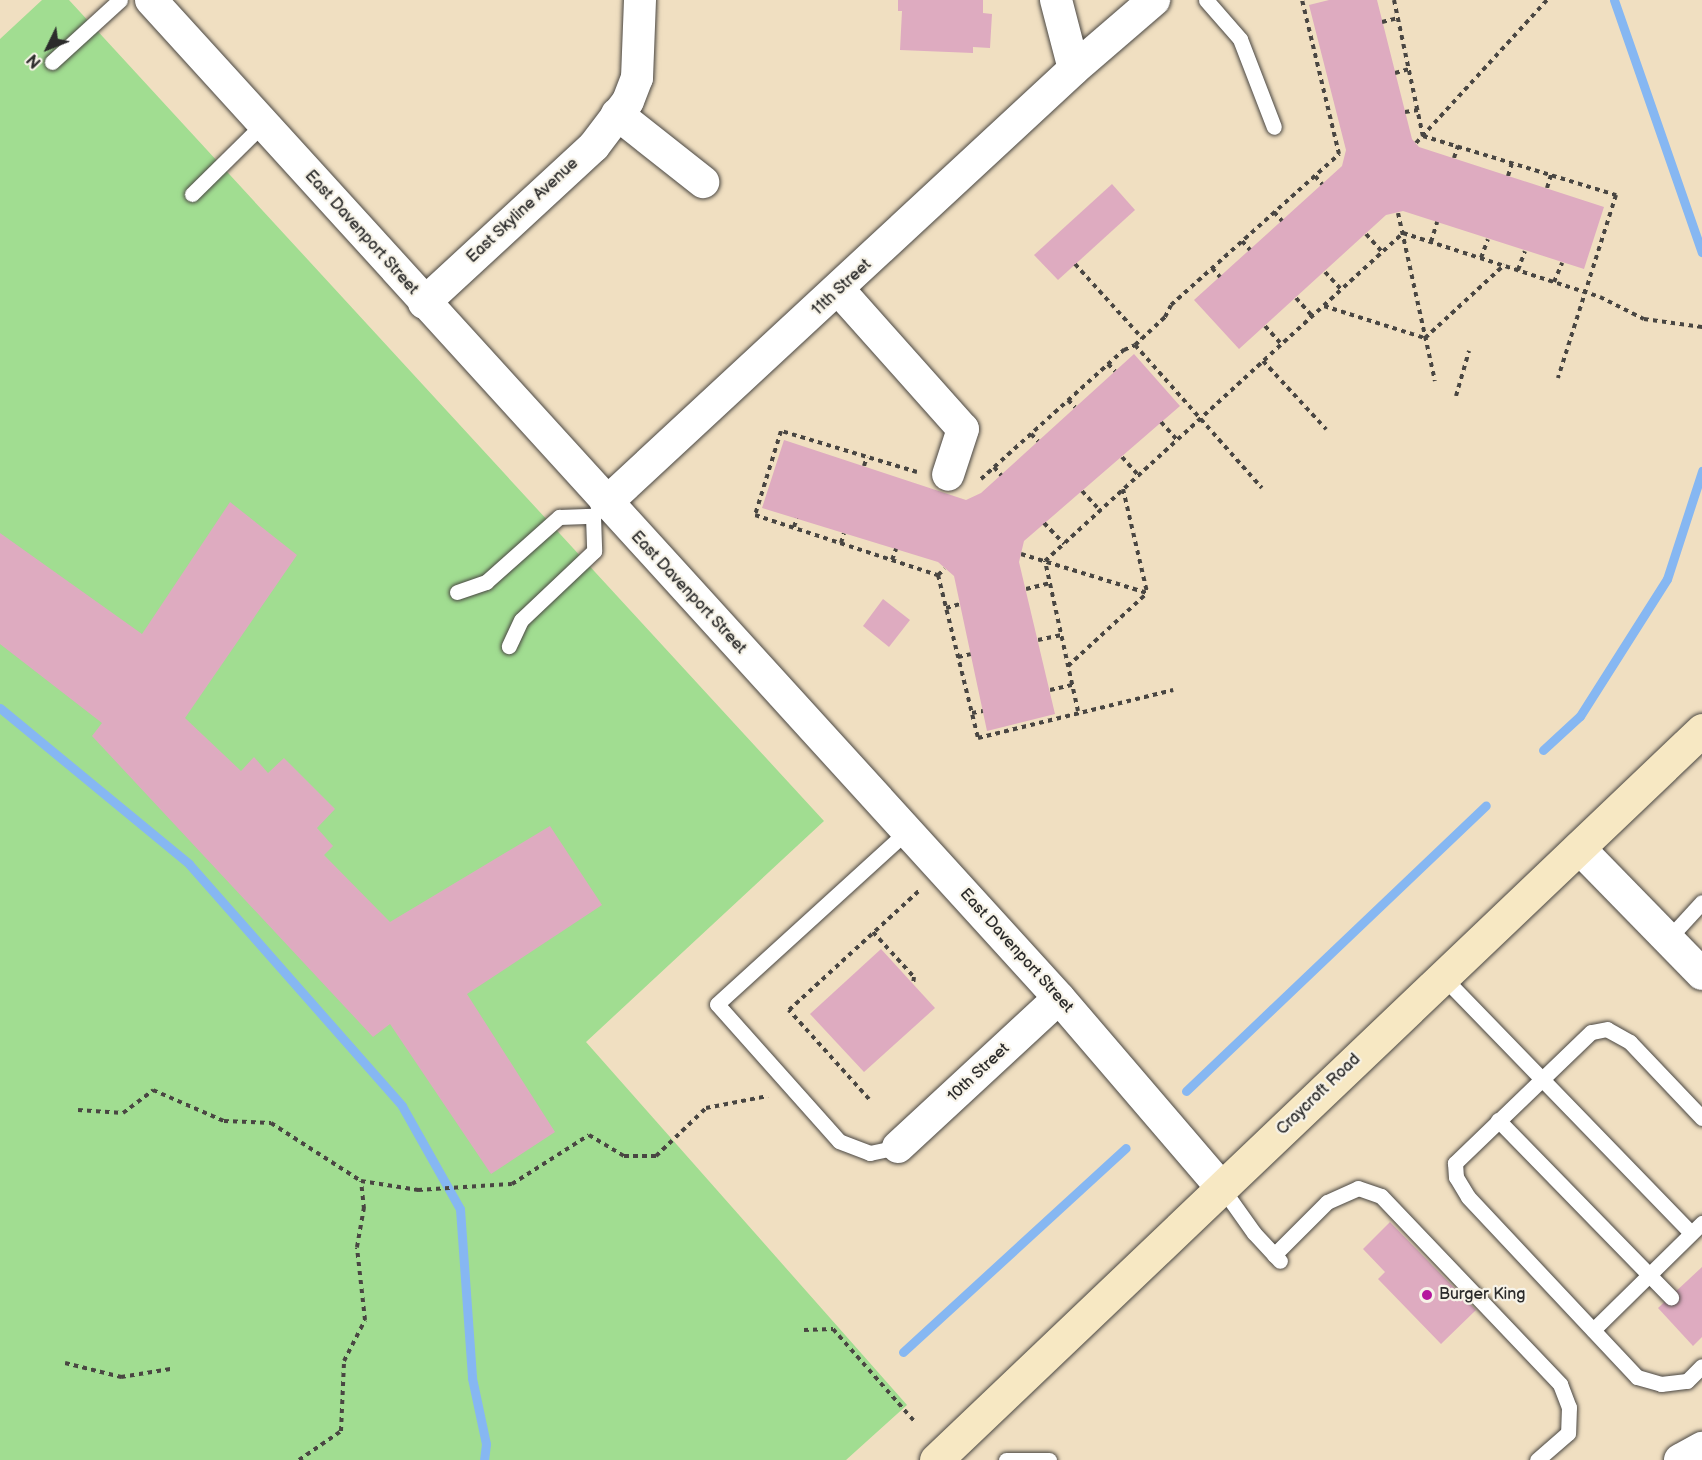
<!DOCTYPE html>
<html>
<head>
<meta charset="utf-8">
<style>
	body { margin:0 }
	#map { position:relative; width:1702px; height:1460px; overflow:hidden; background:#f0dfc1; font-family:"Balsamiq Sans",sans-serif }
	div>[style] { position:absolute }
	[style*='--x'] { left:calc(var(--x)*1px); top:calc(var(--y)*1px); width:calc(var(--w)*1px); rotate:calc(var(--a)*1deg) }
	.green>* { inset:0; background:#a1dd91 }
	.stream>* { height:9px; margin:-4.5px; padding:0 4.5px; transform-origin:4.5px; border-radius:4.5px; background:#86b7f2 }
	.building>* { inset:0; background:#deabc0 }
	.path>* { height:4px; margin-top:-2px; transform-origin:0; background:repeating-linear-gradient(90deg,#494642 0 4.5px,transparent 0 9px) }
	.roads { filter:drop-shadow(0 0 2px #494642) drop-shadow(0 0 2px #494642) }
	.lane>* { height:15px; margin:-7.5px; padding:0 7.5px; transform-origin:7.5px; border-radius:7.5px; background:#fff }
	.street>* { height:32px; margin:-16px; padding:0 16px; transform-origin:16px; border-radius:16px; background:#fff }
	.secondary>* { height:33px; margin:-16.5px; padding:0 16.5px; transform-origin:16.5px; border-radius:16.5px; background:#f7e8c3 }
	.dots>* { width:16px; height:16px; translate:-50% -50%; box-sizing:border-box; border:3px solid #f7f3e8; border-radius:50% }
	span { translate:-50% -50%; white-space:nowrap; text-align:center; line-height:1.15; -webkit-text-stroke:4.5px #f7f3e8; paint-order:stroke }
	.street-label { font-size:16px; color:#2b2b2b }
	.poi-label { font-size:16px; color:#2b2b2b }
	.left { translate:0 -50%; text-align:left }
	.north { position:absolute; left:18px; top:18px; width:60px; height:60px; -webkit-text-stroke:4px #f7f3e8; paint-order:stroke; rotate:227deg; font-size:16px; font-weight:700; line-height:24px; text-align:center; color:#2b2b2b }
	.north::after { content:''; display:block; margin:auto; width:21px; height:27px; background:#2b2b2b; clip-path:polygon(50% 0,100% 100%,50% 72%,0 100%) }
</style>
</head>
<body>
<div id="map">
	<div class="green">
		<div style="clip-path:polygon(42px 0,69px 0,824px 821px,586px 1042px,907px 1405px,846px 1460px,0 1460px,0 39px)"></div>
	</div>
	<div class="stream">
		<div style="--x:1614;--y:0;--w:267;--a:70.8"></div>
		<div style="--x:0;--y:708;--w:245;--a:39.5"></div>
		<div style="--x:189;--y:864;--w:322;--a:48.6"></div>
		<div style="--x:402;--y:1106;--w:118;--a:60.6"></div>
		<div style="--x:460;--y:1209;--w:169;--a:85.9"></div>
		<div style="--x:472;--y:1378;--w:67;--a:78"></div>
		<div style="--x:486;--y:1444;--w:16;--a:97"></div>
		<div style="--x:1543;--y:750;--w:50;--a:-42.6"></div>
		<div style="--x:1580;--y:716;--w:162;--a:-57.6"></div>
		<div style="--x:1667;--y:579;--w:114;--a:-72"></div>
		<div style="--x:1186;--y:1091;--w:414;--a:-43.6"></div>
		<div style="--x:903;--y:1352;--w:302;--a:-42.5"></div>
	</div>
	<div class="building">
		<div style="clip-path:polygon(898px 0,983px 0,983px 13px,992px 14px,990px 48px,973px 47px,973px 53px,900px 50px,902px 11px,898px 11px)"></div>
		<div style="clip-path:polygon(1329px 0,1377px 0,1412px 139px,1419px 147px,1604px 207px,1584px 269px,1403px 211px,1386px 215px,1239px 349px,1194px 300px,1342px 166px,1346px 150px,1309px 5px)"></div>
		<div style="clip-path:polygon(1112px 184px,1135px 210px,1058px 280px,1034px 255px)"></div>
		<div style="clip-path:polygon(1134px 354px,1180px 406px,1024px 541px,1019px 562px,1055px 714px,987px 731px,954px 576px,938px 562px,762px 508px,784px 440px,966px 500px,981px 493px)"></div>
		<div style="clip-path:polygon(230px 502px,297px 555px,185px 718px,241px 771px,254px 757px,268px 773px,284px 758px,335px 809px,317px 828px,333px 846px,324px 855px,390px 922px,550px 826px,602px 905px,467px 994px,555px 1132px,491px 1174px,390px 1024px,373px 1037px,92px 736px,102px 723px,0 644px,0 533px,142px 634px)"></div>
		<div style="clip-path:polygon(883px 599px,910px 620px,889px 647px,863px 626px)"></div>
		<div style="clip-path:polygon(881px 949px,935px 1008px,864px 1072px,810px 1014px)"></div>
		<div style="clip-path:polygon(1390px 1222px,1476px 1310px,1441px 1344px,1378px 1279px,1385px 1272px,1363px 1249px)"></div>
		<div style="clip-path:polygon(1702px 1267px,1702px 1337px,1693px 1346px,1658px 1308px)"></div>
	</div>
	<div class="path">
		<div style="--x:1394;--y:0;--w:139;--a:78"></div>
		<div style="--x:1423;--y:136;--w:202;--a:17"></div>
		<div style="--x:1616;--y:195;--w:192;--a:107.6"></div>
		<div style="--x:1382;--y:22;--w:16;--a:-14"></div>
		<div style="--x:1395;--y:73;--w:15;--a:-16"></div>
		<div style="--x:1405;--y:112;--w:13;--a:-9"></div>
		<div style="--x:1416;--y:143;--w:194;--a:-47.5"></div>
		<div style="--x:1454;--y:158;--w:13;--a:-72"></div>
		<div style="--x:1315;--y:176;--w:11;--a:49"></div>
		<div style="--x:1508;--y:176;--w:14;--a:-73"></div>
		<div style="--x:1547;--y:188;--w:14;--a:-73"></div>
		<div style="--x:1274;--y:212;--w:12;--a:48"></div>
		<div style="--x:1398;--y:213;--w:172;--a:77.6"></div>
		<div style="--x:1366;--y:234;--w:24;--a:48"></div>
		<div style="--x:1242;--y:241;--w:12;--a:48"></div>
		<div style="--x:1431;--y:242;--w:21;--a:-73"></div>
		<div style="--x:1481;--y:258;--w:20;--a:-70"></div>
		<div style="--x:1075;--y:264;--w:100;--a:47.8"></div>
		<div style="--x:1212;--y:268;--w:12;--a:48"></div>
		<div style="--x:1518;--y:270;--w:20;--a:-70"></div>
		<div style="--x:1325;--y:272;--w:23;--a:47"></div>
		<div style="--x:1554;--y:282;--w:21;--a:-67"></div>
		<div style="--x:1296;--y:298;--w:24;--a:48"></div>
		<div style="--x:1324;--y:306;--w:106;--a:17.6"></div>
		<div style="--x:1425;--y:338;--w:108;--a:-42.7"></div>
		<div style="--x:1265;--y:326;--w:24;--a:48"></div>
		<div style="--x:1135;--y:345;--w:191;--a:48.4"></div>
		<div style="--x:1263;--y:361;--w:93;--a:47.2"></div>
		<div style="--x:1108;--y:364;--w:10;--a:45"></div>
		<div style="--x:1456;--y:396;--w:47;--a:-73.9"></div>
		<div style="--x:1068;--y:400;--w:10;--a:45"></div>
		<div style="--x:1161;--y:422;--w:24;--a:48"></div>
		<div style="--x:1031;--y:434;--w:10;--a:45"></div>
		<div style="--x:1122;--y:457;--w:24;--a:48"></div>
		<div style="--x:864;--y:466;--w:9;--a:-72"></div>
		<div style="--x:994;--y:467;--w:11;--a:49"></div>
		<div style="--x:917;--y:472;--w:142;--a:-163.2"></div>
		<div style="--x:781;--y:431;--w:88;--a:107.2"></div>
		<div style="--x:755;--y:515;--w:193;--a:18.2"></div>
		<div style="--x:938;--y:575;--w:168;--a:76.2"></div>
		<div style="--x:978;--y:738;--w:201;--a:-13.8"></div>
		<div style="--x:981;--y:479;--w:193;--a:-42.1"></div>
		<div style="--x:1124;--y:350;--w:12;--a:-24"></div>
		<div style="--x:1135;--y:345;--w:41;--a:-43"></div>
		<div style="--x:1165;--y:317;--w:13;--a:-63"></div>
		<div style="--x:1171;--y:305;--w:226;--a:-41.9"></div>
		<div style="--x:1339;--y:154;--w:158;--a:-103.5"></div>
		<div style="--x:1123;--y:489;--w:106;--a:76.9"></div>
		<div style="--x:1082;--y:491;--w:26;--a:47"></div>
		<div style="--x:1044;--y:523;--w:29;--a:46"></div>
		<div style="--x:794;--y:527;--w:9;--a:-72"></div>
		<div style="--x:841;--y:543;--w:10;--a:-73"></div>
		<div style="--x:1021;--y:554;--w:132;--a:17.2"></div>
		<div style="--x:892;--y:560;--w:12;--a:-70"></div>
		<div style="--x:938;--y:575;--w:9;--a:-41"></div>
		<div style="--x:1026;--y:589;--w:25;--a:-14"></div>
		<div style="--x:946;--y:608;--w:15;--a:-16"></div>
		<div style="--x:1038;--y:640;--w:24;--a:-12"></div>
		<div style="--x:958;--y:657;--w:13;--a:-13"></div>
		<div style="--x:1068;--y:666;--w:106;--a:-42.7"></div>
		<div style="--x:1050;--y:690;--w:23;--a:-13"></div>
		<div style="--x:1078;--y:711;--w:154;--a:-102.4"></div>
		<div style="--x:1045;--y:561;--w:486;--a:-42.5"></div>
		<div style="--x:1403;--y:233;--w:207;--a:18"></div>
		<div style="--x:1600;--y:297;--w:49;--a:26.6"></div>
		<div style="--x:1644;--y:319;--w:59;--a:7.9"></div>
		<div style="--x:972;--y:713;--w:11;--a:-10"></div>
		<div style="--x:873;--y:932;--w:61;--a:47.7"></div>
		<div style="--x:914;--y:977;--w:7;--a:98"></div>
		<div style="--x:869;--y:1099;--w:120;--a:-132"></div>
		<div style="--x:789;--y:1010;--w:176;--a:-42.5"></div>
		<div style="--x:78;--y:1110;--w:45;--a:3.8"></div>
		<div style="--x:123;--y:1113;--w:38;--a:-37"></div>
		<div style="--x:153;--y:1090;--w:77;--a:23.6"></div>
		<div style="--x:224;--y:1121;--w:47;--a:2.4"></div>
		<div style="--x:271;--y:1123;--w:107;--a:32.8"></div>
		<div style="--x:361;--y:1181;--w:58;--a:9"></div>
		<div style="--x:418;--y:1190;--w:94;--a:-3.7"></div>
		<div style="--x:512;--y:1184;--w:91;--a:-32.5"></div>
		<div style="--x:589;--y:1135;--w:41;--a:31"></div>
		<div style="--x:624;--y:1156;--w:32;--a:0"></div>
		<div style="--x:656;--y:1156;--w:69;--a:-43.8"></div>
		<div style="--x:706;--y:1108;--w:63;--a:-11"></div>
		<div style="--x:804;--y:1330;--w:29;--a:-2"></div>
		<div style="--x:833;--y:1329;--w:124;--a:48.6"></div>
		<div style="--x:65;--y:1363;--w:58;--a:14"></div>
		<div style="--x:121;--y:1377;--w:50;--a:-9.3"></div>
		<div style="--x:299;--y:1460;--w:51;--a:-34.6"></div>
		<div style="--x:341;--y:1431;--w:70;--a:-87.5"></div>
		<div style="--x:344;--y:1361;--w:46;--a:-62.9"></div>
		<div style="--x:365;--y:1320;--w:73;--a:-96.3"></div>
		<div style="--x:357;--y:1247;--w:39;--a:-80"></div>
		<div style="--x:364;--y:1209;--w:28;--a:-96"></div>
	</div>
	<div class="roads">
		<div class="lane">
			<div style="--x:1206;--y:0;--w:52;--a:48.9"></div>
			<div style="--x:1240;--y:39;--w:94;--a:68.9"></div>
			<div style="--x:52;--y:62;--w:92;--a:-42.4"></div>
			<div style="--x:192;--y:194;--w:100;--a:-44.6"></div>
			<div style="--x:457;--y:592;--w:31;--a:-19"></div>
			<div style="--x:486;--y:582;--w:98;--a:-41.7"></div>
			<div style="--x:559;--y:517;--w:34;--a:-2"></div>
			<div style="--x:593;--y:516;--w:35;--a:88"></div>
			<div style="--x:594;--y:551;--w:100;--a:136.6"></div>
			<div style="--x:521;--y:620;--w:29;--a:115"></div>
			<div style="--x:1668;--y:939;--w:50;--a:-47.4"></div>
			<div style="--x:1443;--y:977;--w:356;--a:45.9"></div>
			<div style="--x:1702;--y:1118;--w:105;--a:-133.5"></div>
			<div style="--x:1630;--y:1042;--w:26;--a:-151"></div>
			<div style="--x:1607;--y:1029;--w:16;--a:169"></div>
			<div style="--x:1591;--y:1032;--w:189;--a:136.1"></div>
			<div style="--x:1455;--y:1163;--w:14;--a:86"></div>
			<div style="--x:1456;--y:1177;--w:23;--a:59"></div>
			<div style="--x:1468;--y:1197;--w:247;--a:46.8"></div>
			<div style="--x:1637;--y:1377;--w:25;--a:16"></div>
			<div style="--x:1661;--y:1384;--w:26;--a:-7"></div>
			<div style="--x:1687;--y:1381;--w:21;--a:-45"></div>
			<div style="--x:1498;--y:1120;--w:248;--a:45.7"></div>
			<div style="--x:898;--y:1147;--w:29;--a:168"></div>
			<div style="--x:870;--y:1153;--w:33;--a:-159"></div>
			<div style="--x:839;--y:1141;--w:183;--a:-131.7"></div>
			<div style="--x:717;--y:1004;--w:257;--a:-42.3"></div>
			<div style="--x:1222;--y:1188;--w:55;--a:54.6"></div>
			<div style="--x:1254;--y:1233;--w:38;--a:47"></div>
			<div style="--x:1274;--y:1255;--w:75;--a:-45"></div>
			<div style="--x:1327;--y:1202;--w:34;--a:-24"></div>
			<div style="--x:1358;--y:1188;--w:24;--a:19"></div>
			<div style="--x:1381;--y:1196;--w:260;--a:46.4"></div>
			<div style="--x:1560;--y:1384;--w:25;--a:69"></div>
			<div style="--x:1569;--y:1407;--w:26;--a:92"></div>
			<div style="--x:1568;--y:1433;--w:41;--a:138.9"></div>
			<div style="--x:1593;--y:1330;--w:153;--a:-44.5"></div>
			<div style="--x:1006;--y:1460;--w:43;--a:0"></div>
		</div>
		<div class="street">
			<div style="--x:151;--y:0;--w:1349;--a:47.7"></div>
			<div style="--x:1059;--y:998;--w:250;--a:49.4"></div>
			<div style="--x:1056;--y:0;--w:71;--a:75.4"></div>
			<div style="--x:617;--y:114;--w:110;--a:38.3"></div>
			<div style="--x:839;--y:290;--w:186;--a:48.3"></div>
			<div style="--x:963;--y:429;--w:48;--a:108.1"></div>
			<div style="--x:424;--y:303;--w:231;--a:-42.7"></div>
			<div style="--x:594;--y:146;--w:56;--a:-52.9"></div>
			<div style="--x:628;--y:101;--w:25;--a:-69"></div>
			<div style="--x:637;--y:78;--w:78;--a:-87.8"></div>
			<div style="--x:606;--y:503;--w:638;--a:-42.84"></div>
			<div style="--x:1074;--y:69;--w:106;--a:-40.8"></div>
			<div style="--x:1579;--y:848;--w:176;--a:45.7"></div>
			<div style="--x:898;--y:1147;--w:219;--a:-42.8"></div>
			<div style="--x:1680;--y:1460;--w:25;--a:-29"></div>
		</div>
		<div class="secondary">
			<div style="--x:936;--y:1460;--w:1058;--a:-43.62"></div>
		</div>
	</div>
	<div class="dots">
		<div style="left:1427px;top:1295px;background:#b5179e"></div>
	</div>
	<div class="street-label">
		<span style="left:523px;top:211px;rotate:-43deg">East Skyline Avenue</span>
		<span style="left:361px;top:233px;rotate:48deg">East Davenport Street</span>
		<span style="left:842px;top:288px;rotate:-43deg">11th Street</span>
		<span style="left:688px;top:593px;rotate:47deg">East Davenport Street</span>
		<span style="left:1016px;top:951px;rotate:48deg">East Davenport Street</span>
		<span style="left:979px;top:1073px;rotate:-43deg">10th Street</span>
		<span style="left:1319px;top:1095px;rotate:-44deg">Craycroft Road</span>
	</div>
	<div class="poi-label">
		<span class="left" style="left:1439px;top:1295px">Burger King</span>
	</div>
	<div class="north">N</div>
</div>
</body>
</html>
